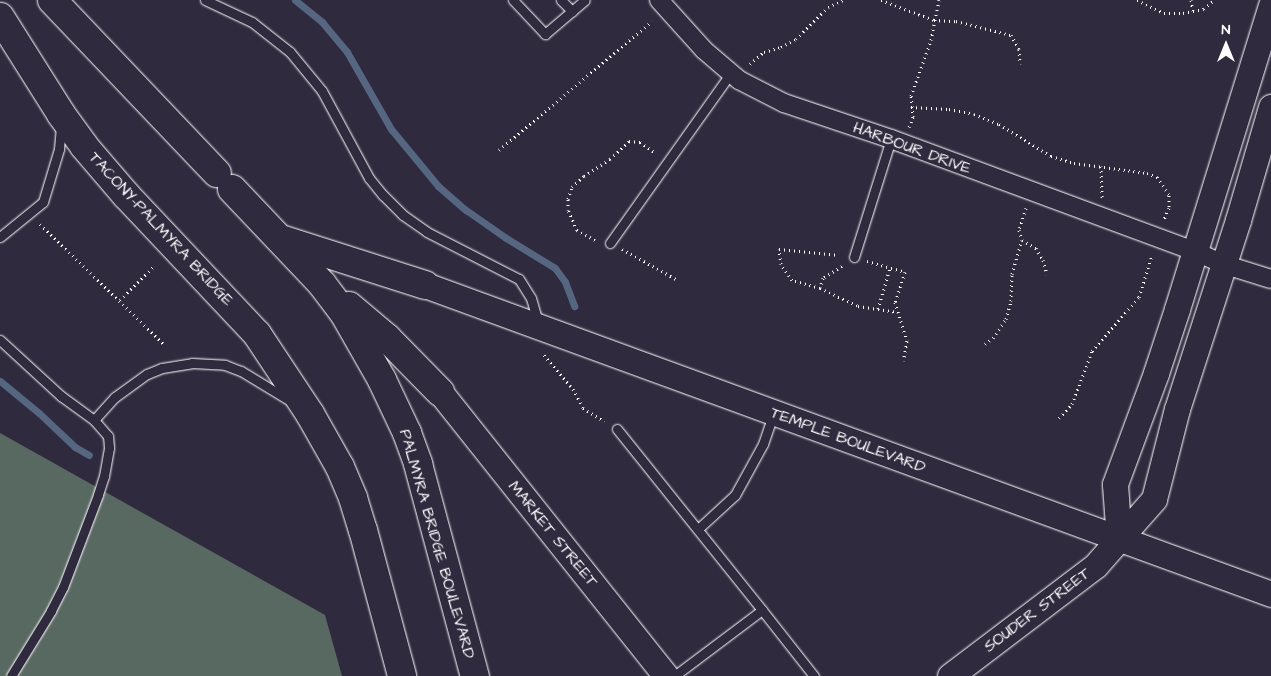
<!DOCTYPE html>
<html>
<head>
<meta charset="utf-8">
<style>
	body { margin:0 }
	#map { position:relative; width:1271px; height:676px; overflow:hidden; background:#2f2a3d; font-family:"Architects Daughter",sans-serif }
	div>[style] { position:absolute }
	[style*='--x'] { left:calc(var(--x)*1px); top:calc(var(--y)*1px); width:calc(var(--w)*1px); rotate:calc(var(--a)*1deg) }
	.green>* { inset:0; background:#586961 }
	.stream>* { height:7px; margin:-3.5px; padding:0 3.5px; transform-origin:3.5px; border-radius:3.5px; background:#546680 }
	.path>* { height:3px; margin-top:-1.5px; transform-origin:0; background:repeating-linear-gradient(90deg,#fff 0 1px,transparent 0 5px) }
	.roads { filter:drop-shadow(0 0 1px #fff) drop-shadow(0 0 1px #fff) }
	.lane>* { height:9px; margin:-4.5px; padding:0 4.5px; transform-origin:4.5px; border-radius:4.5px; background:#2f2a3d }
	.street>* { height:18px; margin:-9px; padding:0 9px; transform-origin:9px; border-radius:9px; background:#2f2a3d }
	.secondary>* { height:25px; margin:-12.5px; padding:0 12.5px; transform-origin:12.5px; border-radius:12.5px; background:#2f2a3d }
	.highway>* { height:28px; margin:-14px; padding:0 14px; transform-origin:14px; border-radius:14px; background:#2f2a3d }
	span { translate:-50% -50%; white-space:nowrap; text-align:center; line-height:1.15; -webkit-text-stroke:4.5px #2f2a3d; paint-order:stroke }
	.street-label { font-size:16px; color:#fff }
	.north { position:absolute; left:1201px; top:20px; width:50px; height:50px; -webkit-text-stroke:4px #2f2a3d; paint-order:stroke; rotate:0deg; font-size:14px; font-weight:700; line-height:20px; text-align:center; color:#fff }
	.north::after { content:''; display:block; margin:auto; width:18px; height:22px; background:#fff; clip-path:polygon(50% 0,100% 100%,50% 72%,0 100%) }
</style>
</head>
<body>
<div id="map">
	<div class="green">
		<div style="clip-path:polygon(0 433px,325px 615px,342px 676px,0 676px)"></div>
	</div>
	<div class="stream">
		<div style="--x:295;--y:0;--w:35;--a:39"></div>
		<div style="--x:322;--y:22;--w:39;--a:50"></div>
		<div style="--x:347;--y:52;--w:89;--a:60.3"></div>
		<div style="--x:391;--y:129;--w:74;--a:50.5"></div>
		<div style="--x:438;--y:186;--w:37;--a:41"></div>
		<div style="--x:466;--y:210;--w:49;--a:35"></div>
		<div style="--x:506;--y:238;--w:57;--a:31.5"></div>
		<div style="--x:555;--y:268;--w:17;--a:54"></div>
		<div style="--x:565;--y:282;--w:26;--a:69"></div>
		<div style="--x:0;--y:381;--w:50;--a:39.4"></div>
		<div style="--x:39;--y:413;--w:50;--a:43.4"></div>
		<div style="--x:75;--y:447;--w:16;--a:30"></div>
	</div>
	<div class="path">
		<div style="--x:881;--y:0;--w:57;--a:20.7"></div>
		<div style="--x:934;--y:20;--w:22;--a:3"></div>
		<div style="--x:956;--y:21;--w:57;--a:14.3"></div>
		<div style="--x:1011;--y:35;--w:16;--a:60"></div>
		<div style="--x:1019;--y:49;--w:15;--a:86"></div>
		<div style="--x:1137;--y:0;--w:30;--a:26"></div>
		<div style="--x:1164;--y:13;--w:19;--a:0"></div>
		<div style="--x:1183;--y:13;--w:21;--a:-11"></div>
		<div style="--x:1204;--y:9;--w:13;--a:-42"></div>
		<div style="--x:1191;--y:0;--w:11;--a:80"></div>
		<div style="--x:750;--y:64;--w:18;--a:-41"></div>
		<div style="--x:764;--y:52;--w:18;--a:-16"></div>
		<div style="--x:781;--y:47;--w:17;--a:-28"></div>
		<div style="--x:796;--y:39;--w:45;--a:-45"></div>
		<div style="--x:828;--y:7;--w:17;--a:-25"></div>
		<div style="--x:911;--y:107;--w:38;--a:3"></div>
		<div style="--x:949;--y:109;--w:25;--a:11"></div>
		<div style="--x:974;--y:114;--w:27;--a:22"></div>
		<div style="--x:999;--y:124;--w:61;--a:31.6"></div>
		<div style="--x:1051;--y:156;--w:24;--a:17"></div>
		<div style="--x:1074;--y:163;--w:74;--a:7.8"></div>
		<div style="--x:1147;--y:173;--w:11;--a:22"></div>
		<div style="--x:1157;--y:177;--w:22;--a:56"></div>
		<div style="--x:1169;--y:195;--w:13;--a:90"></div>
		<div style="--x:1169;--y:208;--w:12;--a:114"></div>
		<div style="--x:909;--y:127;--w:11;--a:-68"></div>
		<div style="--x:913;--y:117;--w:21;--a:-95"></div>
		<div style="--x:911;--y:96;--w:59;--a:-70.3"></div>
		<div style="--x:931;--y:40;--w:41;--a:-78.7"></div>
		<div style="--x:499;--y:150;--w:200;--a:-40.1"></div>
		<div style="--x:1101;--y:166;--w:32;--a:88"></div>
		<div style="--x:1026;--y:208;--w:23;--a:108"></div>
		<div style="--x:1019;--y:230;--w:10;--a:73"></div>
		<div style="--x:1022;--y:240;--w:16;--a:30"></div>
		<div style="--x:1036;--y:248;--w:14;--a:60"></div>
		<div style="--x:1043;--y:260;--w:15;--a:74"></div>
		<div style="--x:40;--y:224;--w:174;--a:44.1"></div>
		<div style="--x:595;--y:240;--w:21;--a:-151"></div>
		<div style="--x:577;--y:230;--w:22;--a:-114"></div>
		<div style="--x:568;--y:210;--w:11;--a:-90"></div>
		<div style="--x:568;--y:199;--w:13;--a:-72"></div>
		<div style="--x:572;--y:187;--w:16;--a:-43"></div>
		<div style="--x:584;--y:176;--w:31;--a:-33"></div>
		<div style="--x:610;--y:159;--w:26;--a:-43"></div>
		<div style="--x:629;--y:141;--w:11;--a:5"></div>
		<div style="--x:640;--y:142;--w:19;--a:35"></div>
		<div style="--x:622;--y:249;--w:62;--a:29.1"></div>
		<div style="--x:867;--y:261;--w:40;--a:16"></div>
		<div style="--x:905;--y:272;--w:32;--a:108"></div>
		<div style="--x:895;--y:302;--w:41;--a:72.9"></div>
		<div style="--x:907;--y:341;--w:20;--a:101"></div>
		<div style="--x:842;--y:266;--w:22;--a:148"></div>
		<div style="--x:823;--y:278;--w:10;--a:107"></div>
		<div style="--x:820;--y:288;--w:42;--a:25.3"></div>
		<div style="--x:858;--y:306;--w:40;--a:8.5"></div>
		<div style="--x:820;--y:288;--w:29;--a:-164"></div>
		<div style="--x:792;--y:280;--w:19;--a:-125"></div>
		<div style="--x:781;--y:264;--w:15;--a:-98"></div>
		<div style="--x:779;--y:249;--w:60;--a:5.7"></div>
		<div style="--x:120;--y:300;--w:49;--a:-45"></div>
		<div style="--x:878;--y:309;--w:43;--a:-73.7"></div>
		<div style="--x:985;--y:344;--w:10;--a:-37"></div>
		<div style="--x:993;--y:338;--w:23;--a:-56"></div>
		<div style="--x:1006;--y:319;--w:19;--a:-74"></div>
		<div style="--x:1011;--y:301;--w:27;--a:-88"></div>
		<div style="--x:1012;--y:274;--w:35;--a:-74"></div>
		<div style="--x:544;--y:355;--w:45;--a:49.5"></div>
		<div style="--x:573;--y:389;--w:21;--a:62"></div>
		<div style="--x:583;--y:408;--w:25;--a:32"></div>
		<div style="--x:1059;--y:418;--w:19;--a:-47"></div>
		<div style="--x:1072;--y:404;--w:57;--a:-69.3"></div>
		<div style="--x:1092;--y:351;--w:72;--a:-49"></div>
		<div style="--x:1139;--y:297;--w:44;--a:-72.8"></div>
	</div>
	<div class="roads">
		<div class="lane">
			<div style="--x:205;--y:0;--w:52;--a:25.1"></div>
			<div style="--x:252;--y:22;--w:48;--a:38.3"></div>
			<div style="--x:290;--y:52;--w:50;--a:50.6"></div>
			<div style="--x:322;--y:91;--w:99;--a:61.6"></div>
			<div style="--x:369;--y:178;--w:22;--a:51"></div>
			<div style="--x:383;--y:195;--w:28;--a:45"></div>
			<div style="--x:403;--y:215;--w:29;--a:35"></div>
			<div style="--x:427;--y:232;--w:103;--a:27.1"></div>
			<div style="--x:519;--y:279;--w:22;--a:58"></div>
			<div style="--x:531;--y:298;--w:26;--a:74"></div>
			<div style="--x:513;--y:0;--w:47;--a:46.7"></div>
			<div style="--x:545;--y:34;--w:52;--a:-40.4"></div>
			<div style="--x:561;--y:0;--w:16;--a:45"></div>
			<div style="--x:0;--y:237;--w:55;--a:-39.1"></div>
			<div style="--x:43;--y:202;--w:55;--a:-73.2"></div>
			<div style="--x:59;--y:149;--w:22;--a:-85"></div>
			<div style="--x:610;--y:243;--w:209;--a:-54.6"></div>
			<div style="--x:854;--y:257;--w:124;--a:-72.6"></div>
			<div style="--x:0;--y:340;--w:83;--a:42.6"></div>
			<div style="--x:61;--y:396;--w:41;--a:36"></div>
			<div style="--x:94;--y:420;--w:21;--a:49"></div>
			<div style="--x:108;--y:436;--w:12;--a:85"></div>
			<div style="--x:109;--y:448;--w:28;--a:100"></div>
			<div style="--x:104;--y:476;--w:20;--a:108"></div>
			<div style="--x:98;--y:495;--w:98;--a:110.8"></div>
			<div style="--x:63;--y:587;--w:27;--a:117"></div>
			<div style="--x:51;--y:611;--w:76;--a:121.6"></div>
			<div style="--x:94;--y:420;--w:31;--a:-48"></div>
			<div style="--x:115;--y:397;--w:39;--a:-36"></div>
			<div style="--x:147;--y:374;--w:16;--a:-22"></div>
			<div style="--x:162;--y:368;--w:30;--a:-9"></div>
			<div style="--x:192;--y:363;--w:33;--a:3"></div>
			<div style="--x:225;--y:365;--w:17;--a:21"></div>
			<div style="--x:241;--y:371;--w:60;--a:31.3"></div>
			<div style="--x:617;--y:429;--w:232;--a:51.3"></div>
			<div style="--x:762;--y:610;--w:110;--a:143.1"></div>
			<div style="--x:698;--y:529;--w:50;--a:-42.6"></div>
			<div style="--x:735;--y:495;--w:58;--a:-61.2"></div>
			<div style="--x:763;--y:444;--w:31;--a:-71"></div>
			<div style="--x:762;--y:610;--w:84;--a:51.8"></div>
		</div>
		<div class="street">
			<div style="--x:659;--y:0;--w:67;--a:48"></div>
			<div style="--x:704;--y:50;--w:46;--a:40.6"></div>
			<div style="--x:739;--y:80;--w:51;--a:27.1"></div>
			<div style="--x:784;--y:103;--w:113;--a:18.6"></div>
			<div style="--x:891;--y:139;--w:323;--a:20.3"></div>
			<div style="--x:1194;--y:251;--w:32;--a:24"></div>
			<div style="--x:1223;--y:264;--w:50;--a:17.4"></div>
		</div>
		<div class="secondary">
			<div style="--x:425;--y:285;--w:901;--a:20.06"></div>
			<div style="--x:440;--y:392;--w:363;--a:51.5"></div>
			<div style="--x:1119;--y:539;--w:55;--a:-94.2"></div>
			<div style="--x:1115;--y:484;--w:118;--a:-69.7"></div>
			<div style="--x:1156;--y:373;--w:67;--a:-71.8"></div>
			<div style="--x:1177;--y:309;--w:318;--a:-72.8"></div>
			<div style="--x:950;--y:676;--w:183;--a:-37.2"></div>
			<div style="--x:1096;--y:565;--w:88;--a:-48.7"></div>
			<div style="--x:1154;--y:499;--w:93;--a:-75.7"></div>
			<div style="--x:1177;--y:409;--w:199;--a:-72.1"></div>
			<div style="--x:1238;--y:220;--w:118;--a:-73.7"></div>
		</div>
		<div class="highway">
			<div style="--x:52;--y:0;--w:239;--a:46.4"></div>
			<div style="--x:0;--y:17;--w:115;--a:57.8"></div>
			<div style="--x:61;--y:114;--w:39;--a:54"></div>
			<div style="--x:84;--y:146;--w:65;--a:49.4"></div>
			<div style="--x:126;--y:195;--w:191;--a:46.7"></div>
			<div style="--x:257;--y:334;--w:96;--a:56.5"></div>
			<div style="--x:310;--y:414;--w:61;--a:60.5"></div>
			<div style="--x:340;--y:467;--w:34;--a:67"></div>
			<div style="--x:353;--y:498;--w:34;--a:73"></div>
			<div style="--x:363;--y:530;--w:151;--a:75"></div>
			<div style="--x:232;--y:189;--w:131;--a:46.5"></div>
			<div style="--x:322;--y:284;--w:36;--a:53"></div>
			<div style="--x:344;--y:313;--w:77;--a:60.4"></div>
			<div style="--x:382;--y:380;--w:59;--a:64.7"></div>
			<div style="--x:407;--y:433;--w:33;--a:70"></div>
			<div style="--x:418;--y:464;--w:220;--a:75"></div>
			<div style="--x:284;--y:240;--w:148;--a:17.7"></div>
			<div style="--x:349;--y:306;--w:50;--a:40.1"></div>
			<div style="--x:387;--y:338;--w:76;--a:45.5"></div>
		</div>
	</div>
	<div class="street-label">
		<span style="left:912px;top:148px;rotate:20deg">HARBOUR DRIVE</span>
		<span style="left:161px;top:229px;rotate:47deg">TACONY–PALMYRA BRIDGE</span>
		<span style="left:848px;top:440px;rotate:20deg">TEMPLE BOULEVARD</span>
		<span style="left:553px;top:534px;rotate:51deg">MARKET STREET</span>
		<span style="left:437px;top:544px;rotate:74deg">PALMYRA BRIDGE BOULEVARD</span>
		<span style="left:1037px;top:610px;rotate:-37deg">SOUDER STREET</span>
	</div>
	<div class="north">N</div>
</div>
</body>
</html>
